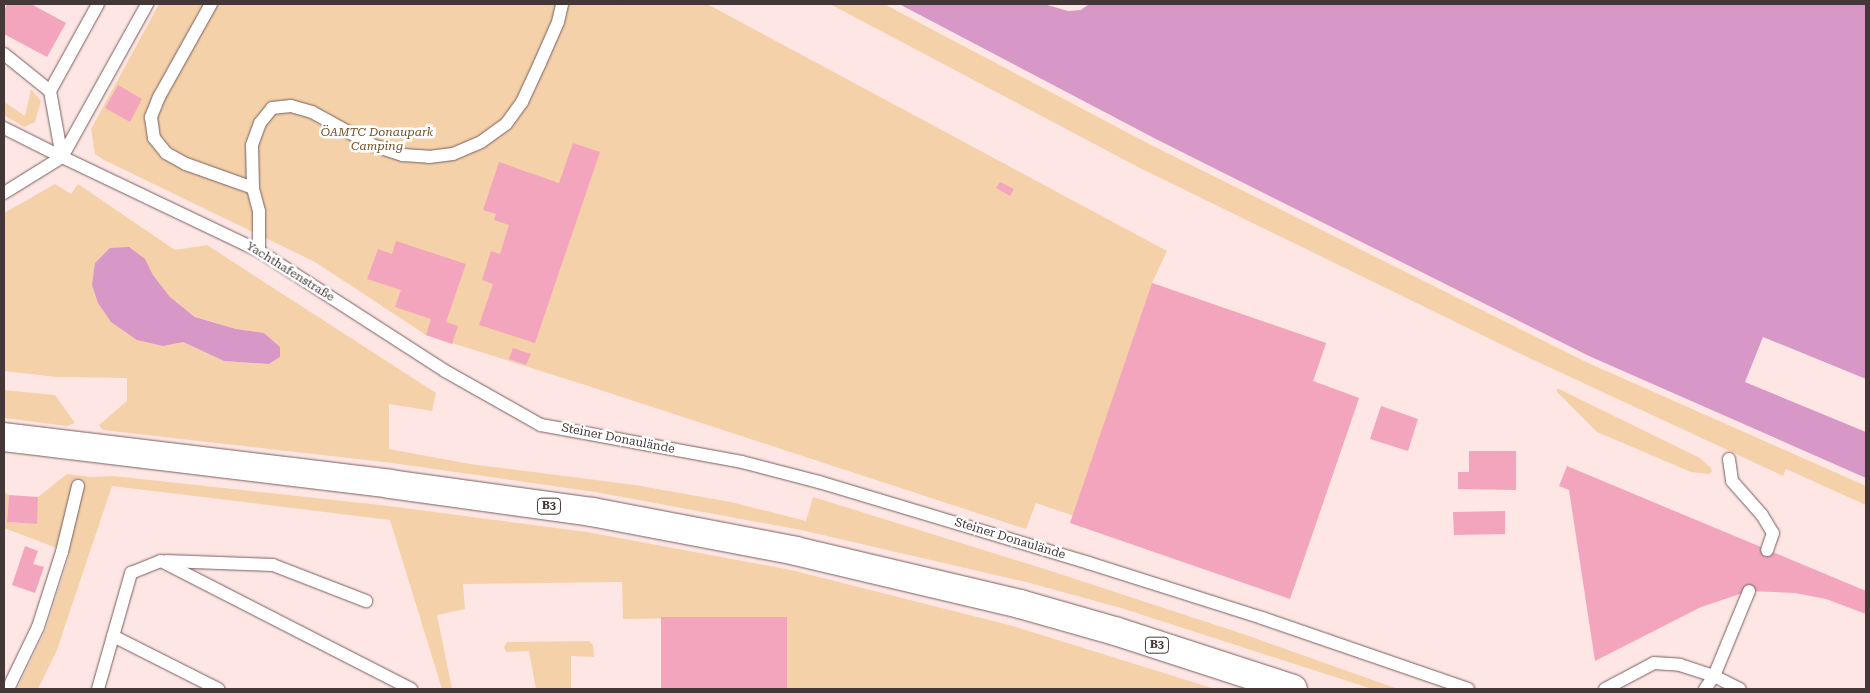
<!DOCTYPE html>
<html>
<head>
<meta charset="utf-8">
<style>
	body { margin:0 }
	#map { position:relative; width:1870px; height:693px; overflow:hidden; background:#fee6e5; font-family:"Roboto Serif",serif }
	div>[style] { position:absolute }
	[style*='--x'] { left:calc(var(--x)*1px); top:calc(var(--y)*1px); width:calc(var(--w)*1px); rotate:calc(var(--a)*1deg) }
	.green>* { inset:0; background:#f5d1aa }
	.water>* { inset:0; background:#d798c8 }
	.pier>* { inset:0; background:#fee6e5 }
	.building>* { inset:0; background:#f3a5bd }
	.roads { filter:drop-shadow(0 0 1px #785f5d) drop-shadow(0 0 1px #785f5d) }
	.service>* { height:12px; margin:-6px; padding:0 6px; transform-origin:6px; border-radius:6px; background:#fff }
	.trunk>* { height:28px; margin:-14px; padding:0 14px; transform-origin:14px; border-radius:14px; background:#fff }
	span { translate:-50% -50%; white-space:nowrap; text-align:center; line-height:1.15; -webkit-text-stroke:5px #fff; paint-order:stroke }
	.shield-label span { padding:1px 4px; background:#fff; border:1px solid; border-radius:4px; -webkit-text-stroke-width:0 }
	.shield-label { font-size:11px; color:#433737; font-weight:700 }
	.park-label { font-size:12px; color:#734f24; font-style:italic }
	.street-label { font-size:12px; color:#433737 }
	.frame { position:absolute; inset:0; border:5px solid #433737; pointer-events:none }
</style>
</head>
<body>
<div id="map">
	<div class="green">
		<div style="clip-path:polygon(159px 4px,616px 4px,616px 6px,618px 4px,707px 4px,1167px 251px,1152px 283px,1326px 343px,1313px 381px,1359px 398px,1293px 591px,1036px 503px,1026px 529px,579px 383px,426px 335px,315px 262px,104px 160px,95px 154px,91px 129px)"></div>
		<div style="clip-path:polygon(830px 4px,884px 4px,1151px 145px,1586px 362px,1866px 486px,1866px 505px,1786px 469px,1783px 476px,1523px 355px,1138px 167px)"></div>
		<div style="clip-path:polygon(31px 89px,41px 101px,35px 122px,24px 127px,4px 115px,4px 102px,25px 116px)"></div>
		<div style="clip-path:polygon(evenodd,55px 184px,71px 194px,78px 184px,175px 250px,207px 245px,436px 393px,432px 411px,389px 404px,389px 449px,470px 464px,635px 485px,731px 502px,806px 521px,813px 497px,1051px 571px,1246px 635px,1398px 689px,1372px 689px,1121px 608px,1026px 582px,801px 530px,595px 492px,392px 463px,103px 430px,99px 425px,127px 401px,127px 378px,57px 377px,4px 371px,4px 213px,55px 184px,145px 259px,153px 275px,170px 297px,196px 317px,236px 329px,264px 333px,280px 357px,269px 364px,224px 361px,183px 342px,145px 259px)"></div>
		<div style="clip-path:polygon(1559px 389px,1700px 458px,1711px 468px,1712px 472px,1709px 474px,1691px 472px,1597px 432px,1558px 393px,1556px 389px)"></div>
		<div style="clip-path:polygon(4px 390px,55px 395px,75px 423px,67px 426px,4px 418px)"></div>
		<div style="clip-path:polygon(67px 474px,91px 477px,113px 476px,389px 506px,587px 532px,791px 570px,1013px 626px,1215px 689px,787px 689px,787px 617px,623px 619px,622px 582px,463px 584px,465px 609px,437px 615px,452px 689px,442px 689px,390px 520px,112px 486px,57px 650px,38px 689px,17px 689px,46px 629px,70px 553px,4px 528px,4px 492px,9px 495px,7px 522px,36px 524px,38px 497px)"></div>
		<div style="clip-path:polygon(589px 641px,593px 645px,594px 657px,571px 656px,571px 689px,536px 689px,529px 651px,506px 652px,504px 647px,507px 642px)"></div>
	</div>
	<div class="water">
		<div style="clip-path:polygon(899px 4px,1866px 4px,1866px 478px,1589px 356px,1154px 138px)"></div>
		<div style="clip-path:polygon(129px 247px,145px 259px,153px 275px,170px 297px,195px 317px,236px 329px,264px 333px,280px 347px,280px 357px,269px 364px,224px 361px,183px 342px,163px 346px,137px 340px,111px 322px,98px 303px,92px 285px,95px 263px,110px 248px)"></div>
	</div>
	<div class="pier">
		<div style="clip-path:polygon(1044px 4px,1089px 4px,1081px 10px,1068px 11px)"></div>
		<div style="clip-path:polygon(1763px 337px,1866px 379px,1866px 432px,1745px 382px)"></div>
	</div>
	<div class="building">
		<div style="clip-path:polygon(7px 4px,31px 4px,66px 23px,47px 57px,4px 34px,4px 11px)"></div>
		<div style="clip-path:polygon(118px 85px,142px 99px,130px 122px,105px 108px)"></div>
		<div style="clip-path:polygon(573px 143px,600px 152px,535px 343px,479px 325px,493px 284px,482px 280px,491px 251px,500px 254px,509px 225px,494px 220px,496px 214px,483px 210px,499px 162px,559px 183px)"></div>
		<div style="clip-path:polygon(1000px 182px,1014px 189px,1010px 196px,996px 188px)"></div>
		<div style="clip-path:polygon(396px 241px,466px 264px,446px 322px,458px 326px,452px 344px,426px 335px,431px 319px,395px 307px,401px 290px,367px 279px,378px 249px,392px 254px)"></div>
		<div style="clip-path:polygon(1152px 283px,1326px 343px,1313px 381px,1359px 398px,1290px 599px,1070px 523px)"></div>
		<div style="clip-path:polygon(513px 348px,531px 354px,526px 365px,509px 359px)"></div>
		<div style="clip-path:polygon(1381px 406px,1418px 419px,1408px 451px,1370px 439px)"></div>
		<div style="clip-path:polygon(1469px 451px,1516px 451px,1516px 490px,1458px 489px,1458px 472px,1469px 472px)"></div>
		<div style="clip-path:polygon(1567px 466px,1866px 591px,1866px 614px,1826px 599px,1795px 593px,1749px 591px,1701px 607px,1595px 661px,1569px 490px,1559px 486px)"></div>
		<div style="clip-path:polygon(9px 495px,38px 497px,37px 524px,7px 522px)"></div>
		<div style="clip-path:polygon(1505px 511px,1505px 534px,1454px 535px,1453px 512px)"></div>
		<div style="clip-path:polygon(25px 546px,38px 551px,33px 564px,44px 567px,35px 593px,12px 585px)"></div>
		<div style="clip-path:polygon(661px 617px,787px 617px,787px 689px,661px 689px)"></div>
	</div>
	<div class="roads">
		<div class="service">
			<div style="--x:211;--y:4;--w:107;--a:119.2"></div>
			<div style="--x:159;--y:97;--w:22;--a:112"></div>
			<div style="--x:151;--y:117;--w:21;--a:82"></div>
			<div style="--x:154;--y:138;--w:19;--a:51"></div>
			<div style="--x:166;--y:153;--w:23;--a:29"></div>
			<div style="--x:186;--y:164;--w:71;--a:19.7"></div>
			<div style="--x:4;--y:54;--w:59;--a:38.8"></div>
			<div style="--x:4;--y:128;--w:65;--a:26.6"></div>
			<div style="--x:62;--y:157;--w:175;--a:-60.9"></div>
			<div style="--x:62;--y:157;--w:67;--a:-100.3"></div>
			<div style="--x:50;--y:91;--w:99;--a:-61.1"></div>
			<div style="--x:4;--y:193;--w:68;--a:-31.8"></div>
			<div style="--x:62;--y:157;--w:218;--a:25.5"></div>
			<div style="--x:259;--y:251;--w:221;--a:32.8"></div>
			<div style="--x:445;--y:371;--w:110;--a:29.4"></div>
			<div style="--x:541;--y:425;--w:204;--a:10.4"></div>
			<div style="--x:742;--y:462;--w:80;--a:14.6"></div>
			<div style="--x:819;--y:482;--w:282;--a:16.7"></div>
			<div style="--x:1089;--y:563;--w:182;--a:17.6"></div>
			<div style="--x:1262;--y:618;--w:218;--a:19"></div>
			<div style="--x:259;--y:251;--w:40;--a:-90"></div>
			<div style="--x:259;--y:211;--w:24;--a:-105"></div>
			<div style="--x:253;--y:188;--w:43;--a:-91.3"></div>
			<div style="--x:252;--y:145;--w:23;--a:-70"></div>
			<div style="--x:260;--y:123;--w:19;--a:-51"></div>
			<div style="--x:272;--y:108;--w:19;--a:-6"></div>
			<div style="--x:291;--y:106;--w:22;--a:16"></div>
			<div style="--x:312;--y:112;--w:68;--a:28.8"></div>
			<div style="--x:372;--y:145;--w:33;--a:18"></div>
			<div style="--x:403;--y:155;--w:26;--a:4"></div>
			<div style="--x:429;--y:157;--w:24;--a:-7"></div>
			<div style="--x:453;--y:154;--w:30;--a:-23"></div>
			<div style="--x:481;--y:142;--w:31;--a:-36"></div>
			<div style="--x:506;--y:124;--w:27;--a:-54"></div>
			<div style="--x:522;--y:102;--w:43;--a:-65.2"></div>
			<div style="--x:540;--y:63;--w:45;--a:-66.3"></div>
			<div style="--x:558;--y:22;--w:18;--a:-77"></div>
			<div style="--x:1729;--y:459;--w:22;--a:82"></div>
			<div style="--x:1732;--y:481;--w:45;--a:48.6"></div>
			<div style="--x:1762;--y:515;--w:21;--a:59"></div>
			<div style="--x:1773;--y:533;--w:18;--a:109"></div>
			<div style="--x:166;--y:561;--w:107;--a:2.1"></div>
			<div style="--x:273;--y:565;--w:100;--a:21.2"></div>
			<div style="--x:113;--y:636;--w:118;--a:26.8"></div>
			<div style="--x:8;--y:689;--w:69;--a:-64.2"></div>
			<div style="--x:38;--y:627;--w:79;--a:-72.3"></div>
			<div style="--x:62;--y:552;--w:68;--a:-76.4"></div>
			<div style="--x:98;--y:689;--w:121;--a:-74.1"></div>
			<div style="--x:131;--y:573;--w:32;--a:-22"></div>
			<div style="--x:161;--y:561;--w:281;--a:27.1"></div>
			<div style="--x:1605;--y:689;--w:55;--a:-28"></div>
			<div style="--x:1654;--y:663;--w:26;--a:4"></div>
			<div style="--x:1680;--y:665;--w:36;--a:18"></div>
			<div style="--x:1714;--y:676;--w:29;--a:27"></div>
			<div style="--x:1705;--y:689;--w:16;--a:-55"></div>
			<div style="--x:1714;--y:676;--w:92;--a:-67.6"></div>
		</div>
		<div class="trunk">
			<div style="--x:4;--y:437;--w:389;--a:6.9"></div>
			<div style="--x:390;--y:484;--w:204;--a:7.9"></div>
			<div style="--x:592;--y:512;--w:208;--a:10.8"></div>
			<div style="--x:796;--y:551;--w:230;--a:13.3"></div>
			<div style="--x:1020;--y:604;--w:99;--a:15.9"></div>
			<div style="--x:1115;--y:631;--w:187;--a:18"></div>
		</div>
	</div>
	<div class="shield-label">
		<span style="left:549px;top:506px">B3</span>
		<span style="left:1157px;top:645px">B3</span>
	</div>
	<div class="park-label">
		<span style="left:377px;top:140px">ÖAMTC Donaupark<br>Camping</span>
	</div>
	<div class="street-label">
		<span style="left:290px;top:272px;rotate:32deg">Yachthafenstraße</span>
		<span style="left:618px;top:439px;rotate:11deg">Steiner Donaulände</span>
		<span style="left:1010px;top:539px;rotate:17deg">Steiner Donaulände</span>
	</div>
	<div class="frame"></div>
</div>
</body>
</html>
